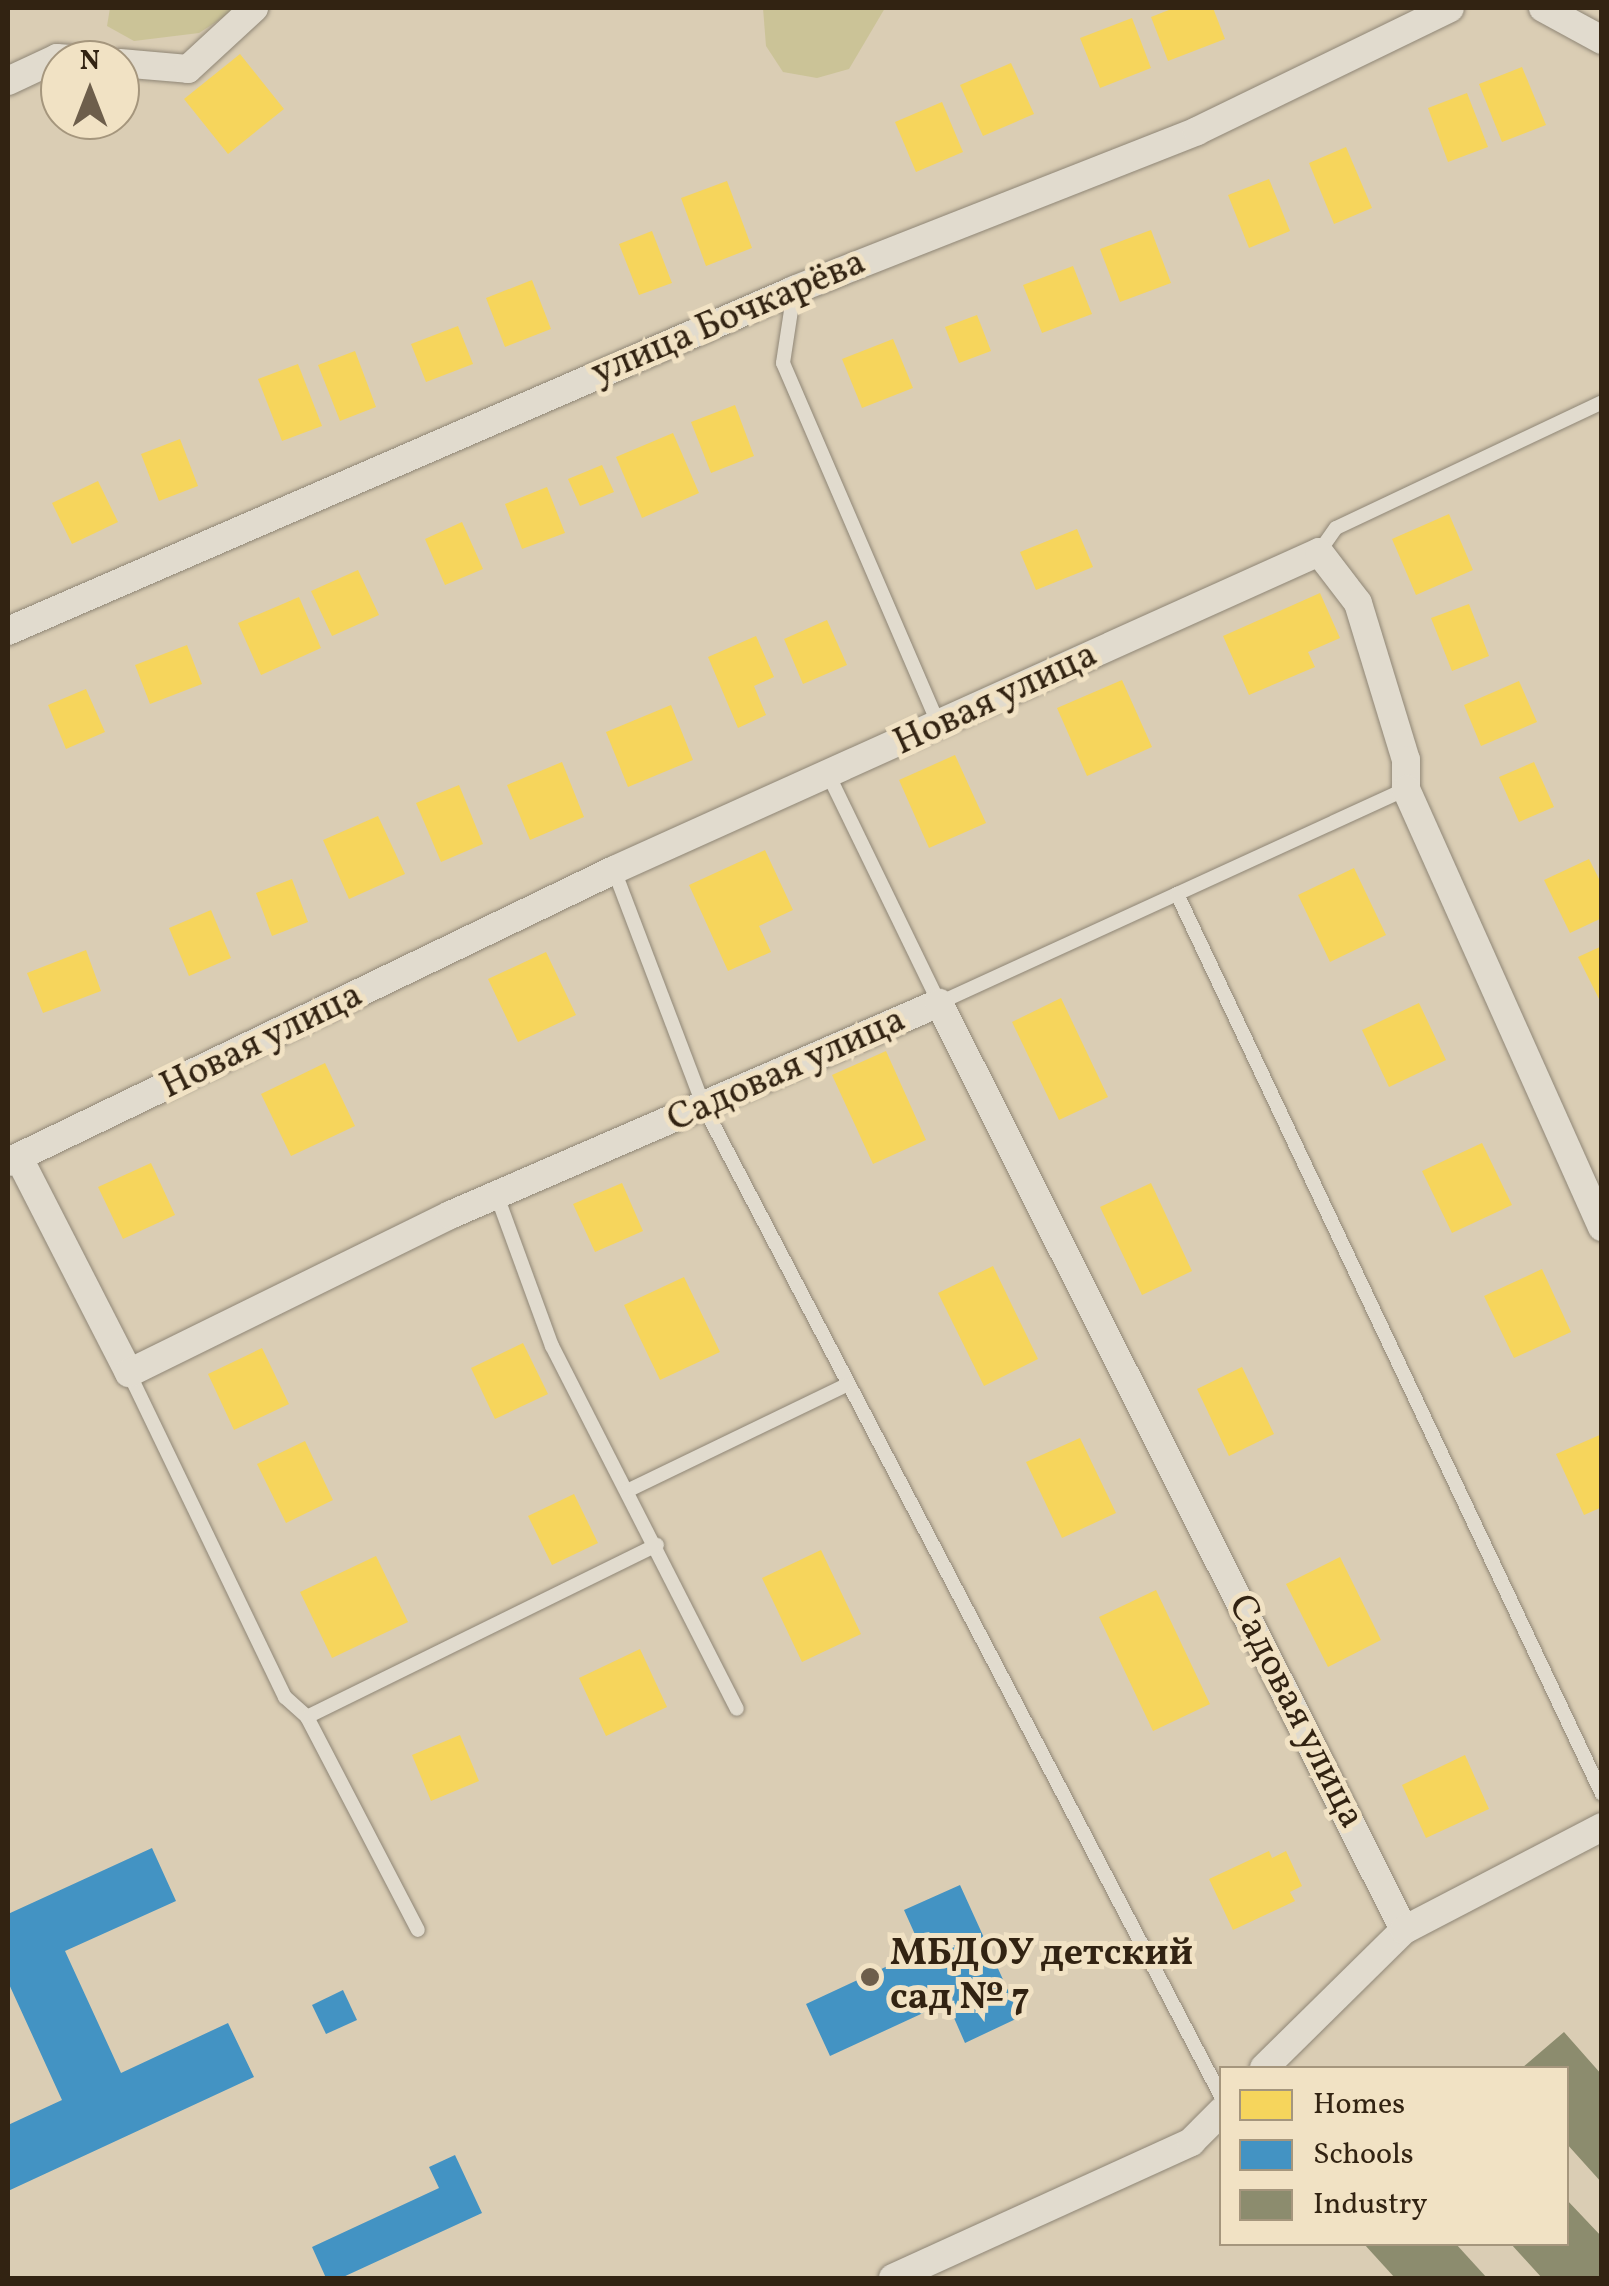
<!DOCTYPE html>
<html>
<head>
<meta charset="utf-8">
<style>
	body { margin:0 }
	#map { position:relative; width:1609px; height:2286px; overflow:hidden; background:#dacdb4; font-family:Vollkorn,serif }
	div>[style] { position:absolute }
	[style*='--x'] { left:calc(var(--x)*1px); top:calc(var(--y)*1px); width:calc(var(--w)*1px); rotate:calc(var(--a)*1deg) }
	.green>* { inset:0; background:#cbc397 }
	.homes>* { inset:0; background:#f6d55c }
	.schools>* { inset:0; background:#4393c3 }
	.industry>* { inset:0; background:#8c8c6e }
	.roads { filter:drop-shadow(0 0 2px #8f8676) drop-shadow(0 0 2px #8f8676) }
	.service>* { height:14px; margin:-7px; padding:0 7px; transform-origin:7px; border-radius:7px; background:#e1dbce }
	.minor>* { height:28px; margin:-14px; padding:0 14px; transform-origin:14px; border-radius:14px; background:#e1dbce }
	.dots>* { width:28px; height:28px; translate:-50% -50%; box-sizing:border-box; border:5px solid #f1e2c4; border-radius:50% }
	span { translate:-50% -50%; white-space:nowrap; text-align:center; line-height:1.15; -webkit-text-stroke:10px #f1e2c4; paint-order:stroke }
	.street-label { font-size:38px; color:#322312 }
	.poi-label { font-size:38px; color:#322312; font-weight:700 }
	.left { translate:0 -50%; text-align:left }
	.frame { position:absolute; inset:0; border:10px solid #322312; pointer-events:none }
	.legend { position:absolute; left:1219px; top:2066px; width:350px; height:180px; box-sizing:border-box; background:#f1e2c4; border:2px solid #a5967d; margin:0; padding:12px 18px; list-style:none; font-size:30px; color:#322312 }
	.legend li { display:flex; align-items:center; gap:20px; height:50px }
	.legend b { width:50px; border:2px solid #a5967d }
	.north { position:absolute; left:40px; top:40px; width:100px; height:100px; box-sizing:border-box; background:#f1e2c4; border:2px solid #a5967d; border-radius:50%; rotate:0deg; font-size:28px; font-weight:700; line-height:40px; text-align:center; color:#322312 }
	.north::after { content:''; display:block; margin:auto; width:35px; height:45px; background:#6d5e4b; clip-path:polygon(50% 0,100% 100%,50% 72%,0 100%) }
</style>
</head>
<body>
<div id="map">
	<div class="green">
		<div style="clip-path:polygon(110px 8px,238px 8px,199px 33px,134px 41px,107px 26px)"></div>
		<div style="clip-path:polygon(763px 8px,885px 8px,849px 69px,817px 78px,783px 72px,766px 46px)"></div>
	</div>
	<div class="homes">
		<div style="clip-path:polygon(1174px 8px,1213px 8px,1225px 39px,1168px 61px,1151px 17px)"></div>
		<div style="clip-path:polygon(1132px 18px,1151px 68px,1100px 88px,1080px 38px)"></div>
		<div style="clip-path:polygon(240px 54px,284px 109px,228px 154px,184px 99px)"></div>
		<div style="clip-path:polygon(1011px 63px,1034px 114px,983px 136px,960px 85px)"></div>
		<div style="clip-path:polygon(1522px 67px,1546px 125px,1502px 142px,1479px 84px)"></div>
		<div style="clip-path:polygon(1467px 93px,1488px 147px,1448px 162px,1428px 108px)"></div>
		<div style="clip-path:polygon(942px 102px,963px 152px,916px 172px,895px 122px)"></div>
		<div style="clip-path:polygon(1346px 147px,1372px 208px,1334px 224px,1309px 163px)"></div>
		<div style="clip-path:polygon(1269px 179px,1290px 231px,1249px 248px,1228px 195px)"></div>
		<div style="clip-path:polygon(727px 181px,752px 248px,706px 266px,681px 198px)"></div>
		<div style="clip-path:polygon(1151px 230px,1171px 283px,1120px 302px,1100px 249px)"></div>
		<div style="clip-path:polygon(652px 231px,672px 283px,639px 295px,619px 244px)"></div>
		<div style="clip-path:polygon(1073px 266px,1092px 314px,1042px 333px,1023px 285px)"></div>
		<div style="clip-path:polygon(532px 280px,551px 329px,505px 347px,486px 298px)"></div>
		<div style="clip-path:polygon(977px 315px,991px 351px,959px 363px,945px 327px)"></div>
		<div style="clip-path:polygon(458px 326px,473px 364px,426px 382px,411px 344px)"></div>
		<div style="clip-path:polygon(893px 339px,913px 388px,862px 408px,842px 359px)"></div>
		<div style="clip-path:polygon(355px 351px,376px 407px,340px 421px,318px 365px)"></div>
		<div style="clip-path:polygon(298px 364px,322px 426px,282px 441px,258px 379px)"></div>
		<div style="clip-path:polygon(735px 405px,754px 456px,711px 473px,691px 422px)"></div>
		<div style="clip-path:polygon(673px 433px,699px 493px,642px 518px,616px 457px)"></div>
		<div style="clip-path:polygon(180px 439px,198px 486px,159px 501px,141px 454px)"></div>
		<div style="clip-path:polygon(602px 465px,614px 492px,580px 506px,568px 479px)"></div>
		<div style="clip-path:polygon(98px 481px,118px 522px,72px 544px,52px 503px)"></div>
		<div style="clip-path:polygon(547px 487px,565px 533px,522px 549px,505px 504px)"></div>
		<div style="clip-path:polygon(1449px 514px,1473px 570px,1416px 595px,1392px 539px)"></div>
		<div style="clip-path:polygon(462px 522px,483px 569px,445px 585px,425px 539px)"></div>
		<div style="clip-path:polygon(1077px 529px,1093px 567px,1036px 590px,1020px 552px)"></div>
		<div style="clip-path:polygon(358px 570px,379px 615px,332px 636px,311px 591px)"></div>
		<div style="clip-path:polygon(1320px 593px,1340px 638px,1308px 652px,1315px 667px,1249px 695px,1223px 636px)"></div>
		<div style="clip-path:polygon(299px 597px,321px 648px,261px 675px,238px 623px)"></div>
		<div style="clip-path:polygon(1469px 604px,1489px 656px,1452px 671px,1431px 618px)"></div>
		<div style="clip-path:polygon(827px 620px,847px 665px,803px 684px,784px 639px)"></div>
		<div style="clip-path:polygon(756px 636px,774px 677px,754px 686px,766px 715px,738px 728px,708px 657px)"></div>
		<div style="clip-path:polygon(187px 645px,202px 684px,150px 704px,135px 665px)"></div>
		<div style="clip-path:polygon(1122px 680px,1152px 747px,1087px 776px,1057px 708px)"></div>
		<div style="clip-path:polygon(1519px 681px,1537px 722px,1481px 746px,1464px 705px)"></div>
		<div style="clip-path:polygon(86px 689px,105px 732px,66px 749px,48px 705px)"></div>
		<div style="clip-path:polygon(671px 705px,693px 760px,628px 787px,606px 732px)"></div>
		<div style="clip-path:polygon(955px 755px,986px 823px,929px 848px,899px 780px)"></div>
		<div style="clip-path:polygon(562px 762px,584px 817px,530px 840px,507px 785px)"></div>
		<div style="clip-path:polygon(1534px 762px,1554px 807px,1519px 822px,1499px 777px)"></div>
		<div style="clip-path:polygon(459px 785px,483px 844px,441px 862px,416px 803px)"></div>
		<div style="clip-path:polygon(378px 816px,405px 874px,349px 899px,323px 840px)"></div>
		<div style="clip-path:polygon(765px 850px,793px 910px,759px 926px,771px 952px,728px 971px,689px 885px)"></div>
		<div style="clip-path:polygon(1589px 859px,1602px 885px,1602px 918px,1570px 933px,1544px 880px)"></div>
		<div style="clip-path:polygon(1354px 868px,1386px 935px,1330px 962px,1298px 895px)"></div>
		<div style="clip-path:polygon(292px 879px,308px 922px,272px 936px,256px 893px)"></div>
		<div style="clip-path:polygon(211px 910px,231px 958px,189px 976px,169px 928px)"></div>
		<div style="clip-path:polygon(1602px 946px,1602px 1005px,1578px 957px)"></div>
		<div style="clip-path:polygon(86px 950px,101px 991px,43px 1013px,27px 973px)"></div>
		<div style="clip-path:polygon(546px 952px,576px 1015px,518px 1042px,488px 979px)"></div>
		<div style="clip-path:polygon(1061px 998px,1108px 1097px,1059px 1120px,1012px 1022px)"></div>
		<div style="clip-path:polygon(1419px 1003px,1446px 1060px,1389px 1087px,1362px 1030px)"></div>
		<div style="clip-path:polygon(886px 1051px,926px 1140px,873px 1164px,832px 1075px)"></div>
		<div style="clip-path:polygon(325px 1063px,355px 1126px,291px 1156px,261px 1094px)"></div>
		<div style="clip-path:polygon(1482px 1143px,1512px 1205px,1452px 1233px,1422px 1171px)"></div>
		<div style="clip-path:polygon(151px 1163px,175px 1215px,123px 1239px,98px 1187px)"></div>
		<div style="clip-path:polygon(622px 1183px,643px 1231px,595px 1252px,573px 1204px)"></div>
		<div style="clip-path:polygon(1151px 1183px,1192px 1271px,1142px 1295px,1100px 1207px)"></div>
		<div style="clip-path:polygon(993px 1266px,1038px 1359px,984px 1386px,938px 1293px)"></div>
		<div style="clip-path:polygon(1542px 1269px,1571px 1332px,1514px 1358px,1484px 1296px)"></div>
		<div style="clip-path:polygon(684px 1277px,720px 1352px,660px 1380px,624px 1305px)"></div>
		<div style="clip-path:polygon(523px 1343px,548px 1394px,495px 1419px,471px 1368px)"></div>
		<div style="clip-path:polygon(262px 1348px,289px 1404px,234px 1430px,208px 1374px)"></div>
		<div style="clip-path:polygon(1242px 1367px,1274px 1434px,1229px 1456px,1197px 1389px)"></div>
		<div style="clip-path:polygon(1602px 1434px,1602px 1507px,1584px 1515px,1556px 1454px)"></div>
		<div style="clip-path:polygon(1080px 1438px,1116px 1513px,1062px 1538px,1026px 1462px)"></div>
		<div style="clip-path:polygon(305px 1441px,333px 1500px,286px 1523px,257px 1464px)"></div>
		<div style="clip-path:polygon(574px 1494px,598px 1543px,552px 1565px,528px 1516px)"></div>
		<div style="clip-path:polygon(821px 1550px,861px 1634px,802px 1662px,762px 1578px)"></div>
		<div style="clip-path:polygon(376px 1556px,408px 1622px,332px 1658px,300px 1592px)"></div>
		<div style="clip-path:polygon(1340px 1557px,1381px 1640px,1328px 1667px,1286px 1584px)"></div>
		<div style="clip-path:polygon(1156px 1590px,1210px 1704px,1153px 1731px,1099px 1617px)"></div>
		<div style="clip-path:polygon(640px 1649px,667px 1707px,606px 1736px,579px 1678px)"></div>
		<div style="clip-path:polygon(460px 1735px,479px 1781px,431px 1801px,412px 1755px)"></div>
		<div style="clip-path:polygon(1465px 1755px,1489px 1809px,1426px 1838px,1402px 1785px)"></div>
		<div style="clip-path:polygon(1269px 1851px,1272px 1858px,1286px 1851px,1302px 1886px,1290px 1892px,1295px 1901px,1233px 1930px,1209px 1879px)"></div>
	</div>
	<div class="schools">
		<div style="clip-path:polygon(152px 1848px,176px 1901px,65px 1951px,121px 2073px,228px 2023px,254px 2077px,8px 2191px,8px 2125px,62px 2100px,8px 1982px,8px 1914px)"></div>
		<div style="clip-path:polygon(960px 1885px,1020px 2017px,965px 2043px,947px 2002px,830px 2056px,806px 2004px,922px 1950px,904px 1910px)"></div>
		<div style="clip-path:polygon(343px 1990px,357px 2020px,326px 2034px,312px 2005px)"></div>
		<div style="clip-path:polygon(455px 2155px,482px 2213px,341px 2278px,326px 2278px,312px 2247px,439px 2188px,429px 2167px)"></div>
	</div>
	<div class="industry">
		<div style="clip-path:polygon(1564px 2032px,1602px 2075px,1602px 2183px,1566px 2143px,1566px 2068px,1522px 2068px)"></div>
		<div style="clip-path:polygon(1566px 2199px,1602px 2237px,1602px 2278px,1542px 2278px,1511px 2244px,1566px 2244px)"></div>
		<div style="clip-path:polygon(1364px 2244px,1456px 2244px,1487px 2278px,1395px 2278px)"></div>
	</div>
	<div class="roads">
		<div class="service">
			<div style="--x:794;--y:291;--w:73;--a:98.7"></div>
			<div style="--x:783;--y:363;--w:395;--a:66.7"></div>
			<div style="--x:1319;--y:552;--w:29;--a:-55"></div>
			<div style="--x:1336;--y:528;--w:294;--a:-25.3"></div>
			<div style="--x:829;--y:776;--w:252;--a:64.1"></div>
			<div style="--x:939;--y:1003;--w:514;--a:-24.62"></div>
			<div style="--x:614;--y:870;--w:256;--a:69.2"></div>
			<div style="--x:705;--y:1109;--w:1116;--a:62.4"></div>
			<div style="--x:1177;--y:894;--w:995;--a:64.72"></div>
			<div style="--x:497;--y:1196;--w:160;--a:69.9"></div>
			<div style="--x:552;--y:1346;--w:407;--a:63"></div>
			<div style="--x:129;--y:1373;--w:360;--a:64.3"></div>
			<div style="--x:285;--y:1697;--w:30;--a:42"></div>
			<div style="--x:307;--y:1717;--w:240;--a:62.5"></div>
			<div style="--x:629;--y:1490;--w:239;--a:-25.8"></div>
			<div style="--x:307;--y:1717;--w:390;--a:-26.2"></div>
		</div>
		<div class="minor">
			<div style="--x:1543;--y:8;--w:67;--a:28.5"></div>
			<div style="--x:120;--y:63;--w:68;--a:5"></div>
			<div style="--x:188;--y:69;--w:90;--a:-42.7"></div>
			<div style="--x:8;--y:81;--w:54;--a:-25.1"></div>
			<div style="--x:57;--y:58;--w:27;--a:4"></div>
			<div style="--x:8;--y:631;--w:857;--a:-23.45"></div>
			<div style="--x:794;--y:290;--w:433;--a:-21.5"></div>
			<div style="--x:1197;--y:131;--w:281;--a:-25.9"></div>
			<div style="--x:20;--y:1160;--w:239;--a:62.9"></div>
			<div style="--x:129;--y:1373;--w:358;--a:-26.2"></div>
			<div style="--x:450;--y:1215;--w:533;--a:-23.44"></div>
			<div style="--x:939;--y:1003;--w:1037;--a:63.36"></div>
			<div style="--x:8;--y:1162;--w:673;--a:-25.73"></div>
			<div style="--x:614;--y:870;--w:773;--a:-24.28"></div>
			<div style="--x:1319;--y:552;--w:64;--a:52.6"></div>
			<div style="--x:1358;--y:603;--w:164;--a:73"></div>
			<div style="--x:1406;--y:760;--w:29;--a:90"></div>
			<div style="--x:1406;--y:789;--w:480;--a:65.9"></div>
			<div style="--x:1264;--y:2068;--w:197;--a:-44.6"></div>
			<div style="--x:1404;--y:1930;--w:223;--a:-27.5"></div>
			<div style="--x:893;--y:2278;--w:328;--a:-24.5"></div>
			<div style="--x:1191;--y:2142;--w:44;--a:-45"></div>
		</div>
	</div>
	<div class="dots">
		<div style="left:870px;top:1977px;background:#6d5e4b"></div>
	</div>
	<div class="street-label">
		<span style="left:729px;top:319px;rotate:-23deg">улица Бочкарёва</span>
		<span style="left:996px;top:700px;rotate:-25deg">Новая улица</span>
		<span style="left:262px;top:1042px;rotate:-26deg">Новая улица</span>
		<span style="left:787px;top:1071px;rotate:-24deg">Садовая улица</span>
		<span style="left:1295px;top:1712px;rotate:63deg">Садовая улица</span>
	</div>
	<div class="poi-label">
		<span class="left" style="left:890px;top:1977px">МБДОУ детский<br>сад № 7</span>
	</div>
	<div class="frame"></div>
	<ul class="legend">
	<li><b style="height:28px;background:#f6d55c"></b>Homes</li>
	<li><b style="height:28px;background:#4393c3"></b>Schools</li>
	<li><b style="height:28px;background:#8c8c6e"></b>Industry</li>
	</ul>
	<div class="north">N</div>
</div>
</body>
</html>
